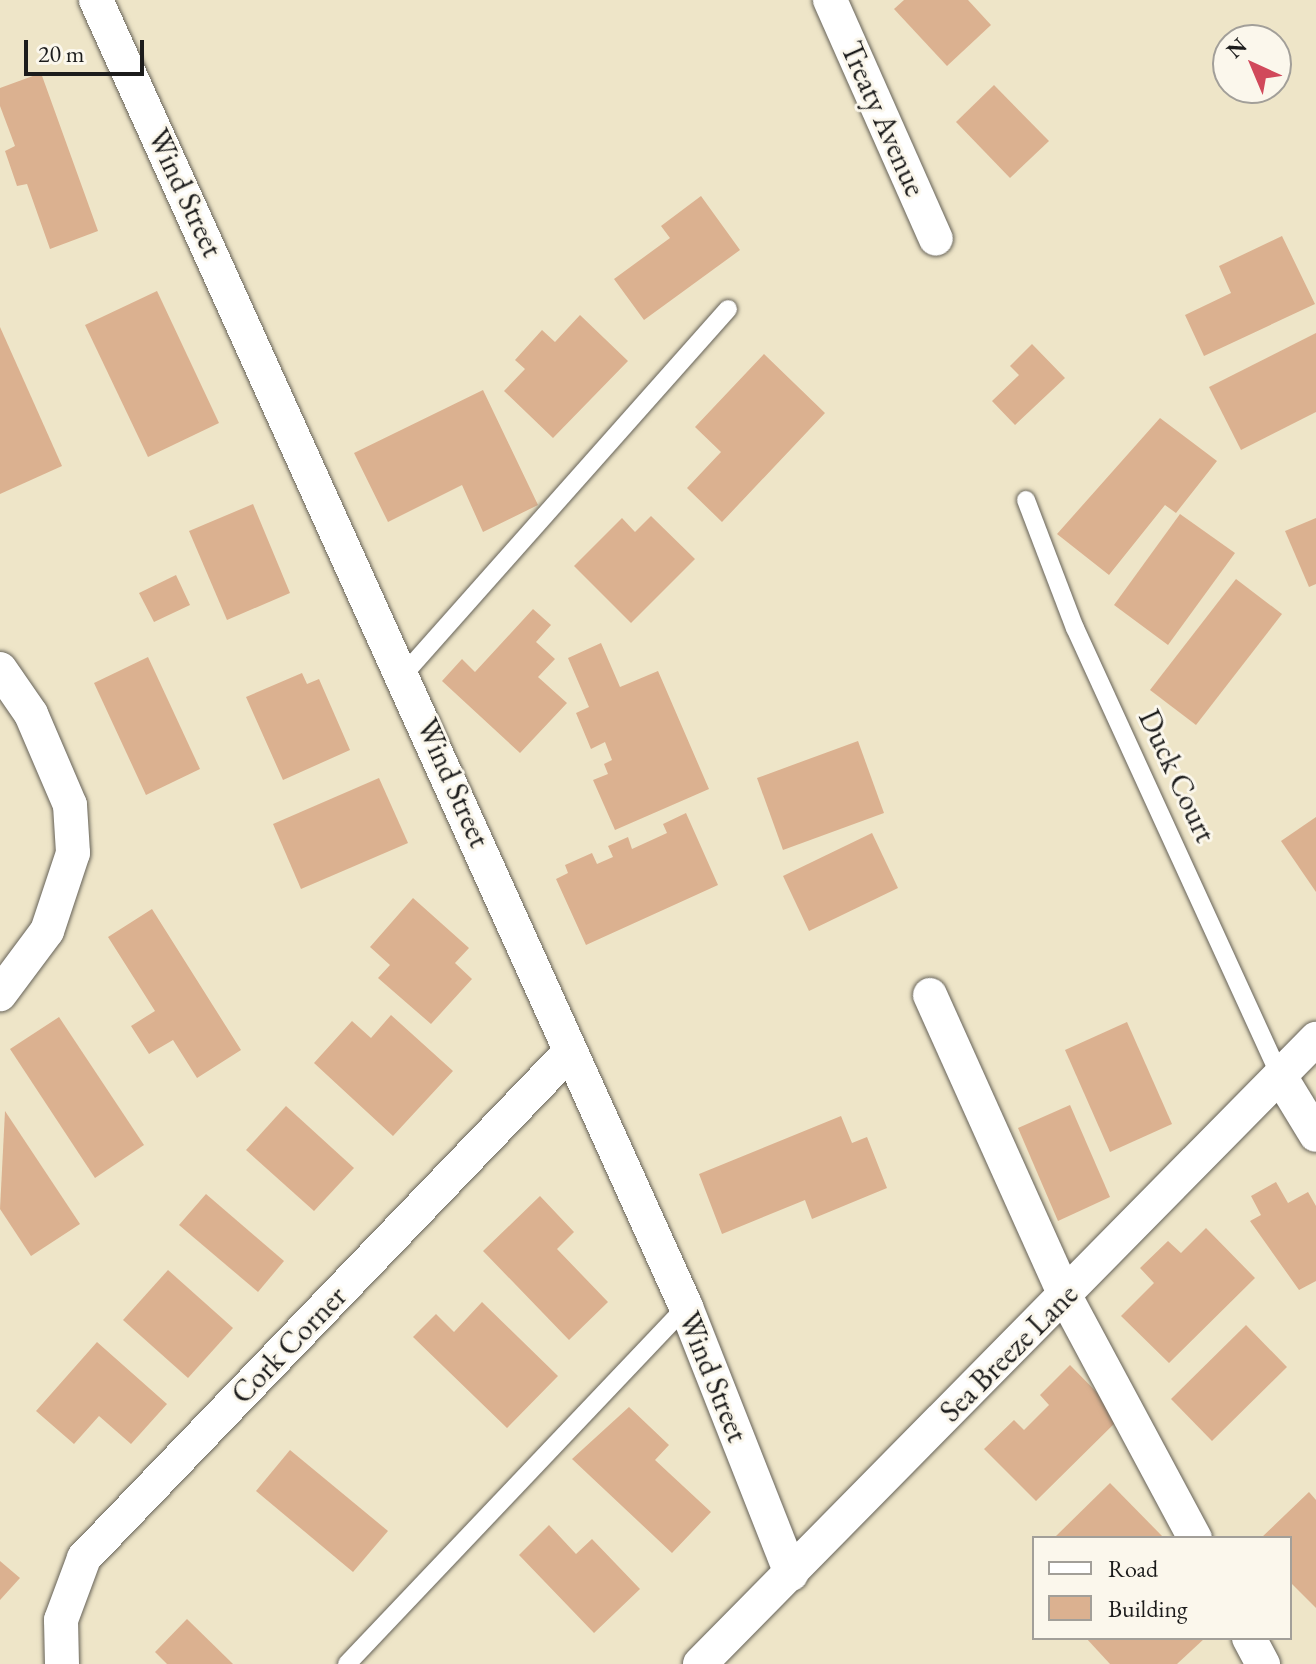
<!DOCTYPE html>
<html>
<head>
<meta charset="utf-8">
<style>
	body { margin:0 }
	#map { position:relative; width:1316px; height:1664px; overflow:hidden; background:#eee5c8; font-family:"EB Garamond",serif }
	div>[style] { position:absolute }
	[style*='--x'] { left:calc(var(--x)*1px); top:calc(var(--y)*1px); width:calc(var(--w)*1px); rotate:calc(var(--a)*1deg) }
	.building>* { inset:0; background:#dbb190 }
	.roads { filter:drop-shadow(0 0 2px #666258) drop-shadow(0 0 2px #666258) }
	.service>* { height:18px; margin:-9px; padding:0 9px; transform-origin:9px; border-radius:9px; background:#fff }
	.minor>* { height:34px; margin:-17px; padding:0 17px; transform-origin:17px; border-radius:17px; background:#fff }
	span { translate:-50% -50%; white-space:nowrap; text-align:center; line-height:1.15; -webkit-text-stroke:6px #fbf7ec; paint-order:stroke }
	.street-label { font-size:30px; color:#1c1c1c }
	.legend { position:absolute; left:1032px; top:1536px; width:260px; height:104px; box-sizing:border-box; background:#fbf7ec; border:2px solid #a29f99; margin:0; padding:10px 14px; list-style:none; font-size:24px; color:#1c1c1c }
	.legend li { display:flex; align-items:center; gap:16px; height:40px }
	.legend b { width:40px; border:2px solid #a29f99 }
	.north { position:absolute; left:1212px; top:24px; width:80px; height:80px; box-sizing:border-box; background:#fbf7ec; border:2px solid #a29f99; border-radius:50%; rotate:316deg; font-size:22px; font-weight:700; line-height:32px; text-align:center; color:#1c1c1c }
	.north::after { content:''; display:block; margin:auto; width:28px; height:36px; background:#d1495b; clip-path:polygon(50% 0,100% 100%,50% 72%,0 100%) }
	.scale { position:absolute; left:24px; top:40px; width:120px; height:36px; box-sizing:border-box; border:4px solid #1c1c1c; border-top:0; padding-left:10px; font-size:24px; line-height:28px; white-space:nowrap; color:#1c1c1c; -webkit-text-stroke:6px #fbf7ec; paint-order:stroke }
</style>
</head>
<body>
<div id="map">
	<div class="building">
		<div style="clip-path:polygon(904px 0,968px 0,991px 25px,947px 66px,894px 9px)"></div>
		<div style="clip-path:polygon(41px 73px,98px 231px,50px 249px,27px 184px,17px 186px,5px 151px,15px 146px,0 106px,0 88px)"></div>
		<div style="clip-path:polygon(994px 85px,1049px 141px,1010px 178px,956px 122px)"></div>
		<div style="clip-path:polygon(701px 196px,740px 250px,644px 320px,614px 279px,670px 238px,661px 226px)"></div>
		<div style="clip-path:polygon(1282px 236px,1315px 304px,1204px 356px,1185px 315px,1231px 293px,1219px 266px)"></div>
		<div style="clip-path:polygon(157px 291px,219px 423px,148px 457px,85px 325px)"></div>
		<div style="clip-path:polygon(580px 315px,628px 361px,553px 438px,504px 391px,525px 369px,515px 360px,542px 330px,555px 342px)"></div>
		<div style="clip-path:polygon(0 327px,62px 466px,0 494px)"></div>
		<div style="clip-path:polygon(1316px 333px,1316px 412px,1241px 450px,1209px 387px)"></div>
		<div style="clip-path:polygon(1032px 344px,1065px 378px,1015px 425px,992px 401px,1019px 375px,1010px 366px)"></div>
		<div style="clip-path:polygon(764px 354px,825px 413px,722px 522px,687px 488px,721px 452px,695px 427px)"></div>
		<div style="clip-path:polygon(483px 390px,538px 505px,483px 532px,462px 485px,388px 522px,354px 453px)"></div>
		<div style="clip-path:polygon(1160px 418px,1217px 461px,1176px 513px,1165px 505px,1109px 575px,1057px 534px)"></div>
		<div style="clip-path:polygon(253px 504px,290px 593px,227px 620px,189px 531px)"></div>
		<div style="clip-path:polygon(1180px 514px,1235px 553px,1168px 645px,1114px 605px)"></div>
		<div style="clip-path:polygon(651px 516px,695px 559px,631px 623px,574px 566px,622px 518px,635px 532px)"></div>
		<div style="clip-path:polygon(1316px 518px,1316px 584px,1309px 587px,1285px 531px)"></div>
		<div style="clip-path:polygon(176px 575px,190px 605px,154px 622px,139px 593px)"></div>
		<div style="clip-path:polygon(1236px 579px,1282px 614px,1196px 725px,1150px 690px)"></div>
		<div style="clip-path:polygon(533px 609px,551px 625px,536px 642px,555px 659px,538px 677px,567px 703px,520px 753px,442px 681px,462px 659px,475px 672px)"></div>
		<div style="clip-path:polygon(601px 643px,620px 687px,658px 671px,709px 789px,615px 830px,593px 780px,608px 774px,604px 764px,612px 760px,605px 742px,591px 749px,576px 713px,589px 707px,568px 658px)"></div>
		<div style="clip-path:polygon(148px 657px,200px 769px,146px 795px,94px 683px)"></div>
		<div style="clip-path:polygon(302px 673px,307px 684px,319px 679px,350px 750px,283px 780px,246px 697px)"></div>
		<div style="clip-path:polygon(858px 741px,884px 813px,783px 850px,757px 778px)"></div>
		<div style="clip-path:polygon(379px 778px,408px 843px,301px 889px,273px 824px)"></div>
		<div style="clip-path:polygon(686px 813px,718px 885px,586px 945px,556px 879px,568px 873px,565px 865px,592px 853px,597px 864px,613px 857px,608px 846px,628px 837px,632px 849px,667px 833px,663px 824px)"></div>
		<div style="clip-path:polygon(1316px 817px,1316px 892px,1281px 841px)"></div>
		<div style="clip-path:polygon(872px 833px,898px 888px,809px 931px,783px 876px)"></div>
		<div style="clip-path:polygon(413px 898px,469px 948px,455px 963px,472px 979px,431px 1024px,378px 978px,390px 965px,370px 947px)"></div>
		<div style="clip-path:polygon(152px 909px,241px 1050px,197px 1078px,173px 1040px,149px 1054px,131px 1026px,155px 1011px,108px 937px)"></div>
		<div style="clip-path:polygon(391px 1015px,453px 1071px,393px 1136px,314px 1063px,352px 1021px,371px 1038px)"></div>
		<div style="clip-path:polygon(59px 1017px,144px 1145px,95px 1178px,10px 1049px)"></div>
		<div style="clip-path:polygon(1127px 1022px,1172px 1124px,1110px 1152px,1065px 1050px)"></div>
		<div style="clip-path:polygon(1070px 1105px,1110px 1197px,1058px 1221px,1018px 1128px)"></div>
		<div style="clip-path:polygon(286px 1106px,354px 1168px,314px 1211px,246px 1150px)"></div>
		<div style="clip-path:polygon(5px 1111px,80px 1224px,31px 1256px,0 1209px)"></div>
		<div style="clip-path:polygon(841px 1116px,852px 1143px,867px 1137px,887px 1188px,812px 1219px,805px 1200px,722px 1234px,699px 1174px)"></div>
		<div style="clip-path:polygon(1276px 1182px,1288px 1203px,1308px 1192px,1316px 1206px,1316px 1281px,1299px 1290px,1250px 1221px,1261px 1215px,1251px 1196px)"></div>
		<div style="clip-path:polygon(206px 1194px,284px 1261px,258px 1292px,179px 1225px)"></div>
		<div style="clip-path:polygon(540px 1196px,574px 1232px,557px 1249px,608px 1302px,569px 1340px,483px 1251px)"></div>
		<div style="clip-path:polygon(1206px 1228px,1255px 1278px,1169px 1363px,1121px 1316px,1154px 1283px,1140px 1268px,1168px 1241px,1181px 1253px)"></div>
		<div style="clip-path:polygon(168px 1270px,233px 1328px,188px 1378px,123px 1320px)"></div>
		<div style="clip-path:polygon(482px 1302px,558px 1376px,507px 1428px,413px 1337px,436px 1314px,454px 1332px)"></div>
		<div style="clip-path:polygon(1246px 1325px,1287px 1367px,1212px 1441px,1171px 1399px)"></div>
		<div style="clip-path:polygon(97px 1342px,167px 1404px,131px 1444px,99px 1416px,74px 1444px,36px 1411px)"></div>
		<div style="clip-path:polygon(1070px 1365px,1121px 1417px,1036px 1501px,984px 1449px,1014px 1420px,1024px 1430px,1049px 1405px,1040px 1395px)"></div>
		<div style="clip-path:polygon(629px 1407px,669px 1445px,655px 1460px,711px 1512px,672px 1553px,572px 1459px)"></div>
		<div style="clip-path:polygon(290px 1450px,388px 1531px,353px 1572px,256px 1491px)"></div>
		<div style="clip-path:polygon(1110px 1483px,1164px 1538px,1054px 1538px)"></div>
		<div style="clip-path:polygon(1309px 1492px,1316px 1500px,1316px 1608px,1290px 1582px,1290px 1538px,1261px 1538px)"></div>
		<div style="clip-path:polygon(549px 1525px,576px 1554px,592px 1539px,640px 1589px,594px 1633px,519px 1555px)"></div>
		<div style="clip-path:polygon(0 1561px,20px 1578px,0 1600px)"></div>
		<div style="clip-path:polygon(187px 1619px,233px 1664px,167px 1664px,155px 1652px)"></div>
		<div style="clip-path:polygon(1086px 1638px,1205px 1638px,1177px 1664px,1110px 1664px)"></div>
	</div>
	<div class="roads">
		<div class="service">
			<div style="--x:1026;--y:500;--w:137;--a:69.1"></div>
			<div style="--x:1075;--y:628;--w:493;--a:65.4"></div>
			<div style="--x:404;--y:674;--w:488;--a:-48.4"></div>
			<div style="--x:347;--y:1664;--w:492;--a:-46.5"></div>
		</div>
		<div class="minor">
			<div style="--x:96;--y:0;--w:1434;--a:65.7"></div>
			<div style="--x:686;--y:1307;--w:287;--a:68.5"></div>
			<div style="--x:830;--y:0;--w:261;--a:66.1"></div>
			<div style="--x:0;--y:669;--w:55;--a:55.4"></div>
			<div style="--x:31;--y:714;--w:99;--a:66.8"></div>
			<div style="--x:70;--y:805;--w:48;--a:86.4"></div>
			<div style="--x:73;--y:853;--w:82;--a:108.4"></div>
			<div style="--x:47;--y:931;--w:79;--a:126.7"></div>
			<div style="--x:930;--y:995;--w:330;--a:65.8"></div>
			<div style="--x:1065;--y:1296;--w:275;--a:61.8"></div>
			<div style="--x:1280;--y:1076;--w:69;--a:58.6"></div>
			<div style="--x:1249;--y:1638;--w:30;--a:62"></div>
			<div style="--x:62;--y:1664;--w:44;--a:-91.3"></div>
			<div style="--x:61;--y:1620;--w:66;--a:-69.6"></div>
			<div style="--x:84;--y:1558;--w:702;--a:-46.16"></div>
			<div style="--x:700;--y:1664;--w:878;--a:-45.42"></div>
		</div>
	</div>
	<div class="street-label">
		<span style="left:883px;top:119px;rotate:66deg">Treaty Avenue</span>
		<span style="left:185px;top:193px;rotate:65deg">Wind Street</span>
		<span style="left:1177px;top:776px;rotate:65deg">Duck Court</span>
		<span style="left:453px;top:783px;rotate:66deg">Wind Street</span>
		<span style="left:289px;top:1345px;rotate:-46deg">Cork Corner</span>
		<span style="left:1009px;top:1353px;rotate:-45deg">Sea Breeze Lane</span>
		<span style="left:713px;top:1377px;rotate:68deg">Wind Street</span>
	</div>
	<ul class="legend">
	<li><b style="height:10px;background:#fff"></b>Road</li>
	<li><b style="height:22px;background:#dbb190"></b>Building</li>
	</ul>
	<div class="north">N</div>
	<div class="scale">20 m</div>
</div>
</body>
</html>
